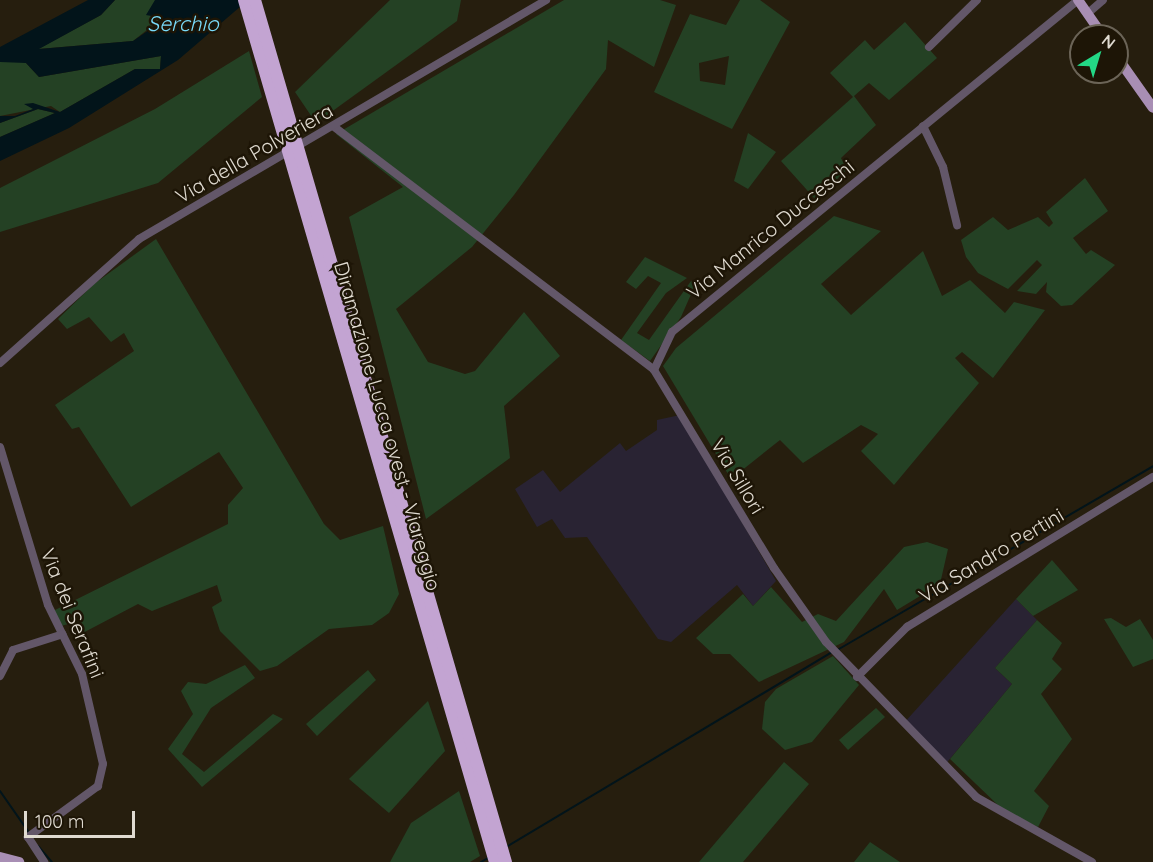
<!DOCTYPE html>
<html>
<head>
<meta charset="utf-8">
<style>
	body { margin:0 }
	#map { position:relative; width:1153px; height:862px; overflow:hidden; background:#261e0e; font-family:Quicksand,sans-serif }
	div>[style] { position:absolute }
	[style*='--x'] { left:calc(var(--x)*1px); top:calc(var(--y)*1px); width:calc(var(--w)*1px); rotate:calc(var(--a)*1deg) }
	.industrial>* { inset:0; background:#292333 }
	.green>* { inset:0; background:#244124 }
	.water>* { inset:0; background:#02141a }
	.stream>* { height:2px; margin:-1px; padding:0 1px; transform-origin:1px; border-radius:1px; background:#02141a }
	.minor>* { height:8px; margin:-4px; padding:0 4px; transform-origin:4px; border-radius:4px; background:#635769 }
	.major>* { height:10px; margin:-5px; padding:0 5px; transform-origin:5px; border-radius:5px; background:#a88eb4 }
	.highway>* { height:12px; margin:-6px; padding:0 6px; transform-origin:6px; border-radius:6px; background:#c3a4d2 }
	span { translate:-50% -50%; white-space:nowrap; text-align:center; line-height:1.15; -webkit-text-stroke:5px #1d1506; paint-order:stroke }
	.street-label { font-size:20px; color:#e0dbd1 }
	.water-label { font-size:21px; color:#79dcfb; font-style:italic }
	.north { position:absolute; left:1069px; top:24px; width:60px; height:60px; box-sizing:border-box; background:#1d1506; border:2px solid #6b6457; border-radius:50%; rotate:38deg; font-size:16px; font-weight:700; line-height:24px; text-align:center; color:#e0dbd1 }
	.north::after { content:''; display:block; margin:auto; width:21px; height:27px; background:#23d886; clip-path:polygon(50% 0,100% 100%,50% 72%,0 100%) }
	.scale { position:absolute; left:24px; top:811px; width:111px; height:27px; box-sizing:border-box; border:3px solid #e0dbd1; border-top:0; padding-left:8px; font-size:18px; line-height:21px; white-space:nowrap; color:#e0dbd1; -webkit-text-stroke:4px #1d1506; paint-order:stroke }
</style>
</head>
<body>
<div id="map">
	<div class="industrial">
		<div style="clip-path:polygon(680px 415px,776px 581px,753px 606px,737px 585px,671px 642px,658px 639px,587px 537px,565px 538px,552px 519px,537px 527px,515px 489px,543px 470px,560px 492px,620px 443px,626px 451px,657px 430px,657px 420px)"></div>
		<div style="clip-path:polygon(1016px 599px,1037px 620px,995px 668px,1012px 684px,944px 766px,903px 724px)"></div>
	</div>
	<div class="green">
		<div style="clip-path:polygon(115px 0,155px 0,162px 18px,133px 41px,38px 49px,101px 15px)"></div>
		<div style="clip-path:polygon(390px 0,461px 0,457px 21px,316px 123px,295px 92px)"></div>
		<div style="clip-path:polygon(564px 0,660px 0,676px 5px,654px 67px,608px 40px,606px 69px,514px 195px,472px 247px,396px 309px,428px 362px,465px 374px,475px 371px,524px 312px,560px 356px,504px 406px,510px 458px,426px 519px,349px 217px,403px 187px,336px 134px)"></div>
		<div style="clip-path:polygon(evenodd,740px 0,760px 0,790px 22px,732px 129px,654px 92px,690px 14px,726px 25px,740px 0,729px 56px,725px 85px,700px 81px,699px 63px,729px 56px)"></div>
		<div style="clip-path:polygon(905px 22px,937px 58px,889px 100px,869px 83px,854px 96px,876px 125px,841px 158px,847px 170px,815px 199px,781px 161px,853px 97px,830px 73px,865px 40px,874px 50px)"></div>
		<div style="clip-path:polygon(249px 51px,262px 97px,158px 183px,0 232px,0 188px,155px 109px)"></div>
		<div style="clip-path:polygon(161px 56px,160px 69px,135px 69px,60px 112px,51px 106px,0 116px,0 62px,7px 58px,26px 63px,39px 77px)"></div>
		<div style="clip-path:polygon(38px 109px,55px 113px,0 137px,0 123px)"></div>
		<div style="clip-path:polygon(748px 133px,776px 152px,748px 189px,734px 181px)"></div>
		<div style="clip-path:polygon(1085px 178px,1108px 211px,1073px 238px,1086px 254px,1091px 250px,1115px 265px,1072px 305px,1061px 306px,1046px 292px,1047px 282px,1036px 294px,1017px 291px,1042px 265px,1037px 260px,1008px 289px,978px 273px,966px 257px,961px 240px,993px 217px,1008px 230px,1038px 217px,1049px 227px,1053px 223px,1046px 212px)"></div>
		<div style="clip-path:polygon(834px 216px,881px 231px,821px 284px,851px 315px,923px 251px,942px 296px,970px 280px,1005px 313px,1014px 302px,1045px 310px,993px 378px,962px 352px,955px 358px,979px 383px,894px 485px,861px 451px,878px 434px,861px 425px,803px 463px,780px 440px,731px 479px,663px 366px,676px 348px)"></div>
		<div style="clip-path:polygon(156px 239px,324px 524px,340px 540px,383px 526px,399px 594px,389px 613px,372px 625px,329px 629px,277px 666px,260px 671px,220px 631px,212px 607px,222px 601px,217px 585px,152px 611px,138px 604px,77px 636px,72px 623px,61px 626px,53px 611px,228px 524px,228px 505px,243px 488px,219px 452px,131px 507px,79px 427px,72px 429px,55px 405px,134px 351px,124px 333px,111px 342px,89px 317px,67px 329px,58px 319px,94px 284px)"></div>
		<div style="clip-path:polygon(645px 257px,687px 278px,666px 293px,637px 333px,649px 340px,691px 281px,696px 283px,681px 317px,650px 361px,621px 340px,661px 283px,648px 276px,636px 289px,626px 282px)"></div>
		<div style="clip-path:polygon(927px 542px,948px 549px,940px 584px,897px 610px,884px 589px,844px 642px,759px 682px,730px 654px,713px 654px,696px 638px,743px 594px,753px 606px,771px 587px,802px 622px,818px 614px,836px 621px,904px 547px)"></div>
		<div style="clip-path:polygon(1052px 560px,1078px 590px,1033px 616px,1016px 599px)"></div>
		<div style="clip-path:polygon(1111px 618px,1126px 627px,1140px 619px,1153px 640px,1153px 659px,1133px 667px,1104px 619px)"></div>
		<div style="clip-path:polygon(1037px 620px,1062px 643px,1052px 659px,1062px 669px,1041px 694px,1072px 739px,1034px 791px,1049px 806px,1038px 827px,1002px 809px,950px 759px,1012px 684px,995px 668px)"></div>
		<div style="clip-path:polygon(833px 656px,859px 685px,812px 742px,785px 750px,762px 729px,765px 702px,776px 689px)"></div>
		<div style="clip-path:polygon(245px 665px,255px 678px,211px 708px,182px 754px,204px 772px,273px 714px,283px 719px,202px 787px,168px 749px,193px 714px,181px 691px,188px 682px,206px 684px)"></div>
		<div style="clip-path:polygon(368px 670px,376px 680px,317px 736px,306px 724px)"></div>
		<div style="clip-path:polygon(428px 701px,445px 751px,389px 813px,349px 779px)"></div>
		<div style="clip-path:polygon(876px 708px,885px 717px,848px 750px,839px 740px)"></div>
		<div style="clip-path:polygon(784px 762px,809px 784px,743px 862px,699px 862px)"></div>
		<div style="clip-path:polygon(459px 791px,480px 856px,470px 862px,390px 862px,411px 823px)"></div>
		<div style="clip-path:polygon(870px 842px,900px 862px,854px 862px)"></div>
	</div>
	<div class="water">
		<div style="clip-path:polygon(88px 0,115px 0,101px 15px,39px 49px,133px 41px,159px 23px,162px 18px,146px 15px,155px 0,248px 0,178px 60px,69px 128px,0 161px,0 137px,55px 113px,38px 109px,0 123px,0 116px,15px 116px,33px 109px,24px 104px,33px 103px,60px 112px,135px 69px,160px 69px,161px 56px,39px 77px,26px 63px,0 62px,0 47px)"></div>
	</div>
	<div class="stream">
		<div style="--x:839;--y:649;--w:363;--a:-30.2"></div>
		<div style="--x:0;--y:791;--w:52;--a:55.1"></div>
		<div style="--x:38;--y:846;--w:21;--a:49"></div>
		<div style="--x:508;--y:846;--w:376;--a:-30.9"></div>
		<div style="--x:481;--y:862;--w:8;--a:-30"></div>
	</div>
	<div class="minor">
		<div style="--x:1087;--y:14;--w:21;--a:-41"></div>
		<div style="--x:929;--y:47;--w:67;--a:-44.4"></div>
		<div style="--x:333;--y:126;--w:403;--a:37.2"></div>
		<div style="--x:654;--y:370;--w:232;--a:58.8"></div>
		<div style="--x:774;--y:568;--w:90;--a:54.9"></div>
		<div style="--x:826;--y:642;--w:216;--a:45.9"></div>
		<div style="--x:976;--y:797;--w:133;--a:29.3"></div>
		<div style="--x:923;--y:126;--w:46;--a:64"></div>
		<div style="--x:943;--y:167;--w:60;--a:76.4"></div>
		<div style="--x:0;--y:363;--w:186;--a:-41.7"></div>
		<div style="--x:139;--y:239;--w:472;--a:-30.4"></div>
		<div style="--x:654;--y:370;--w:42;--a:-64.7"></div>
		<div style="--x:672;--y:332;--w:524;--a:-39.27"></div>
		<div style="--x:0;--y:447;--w:165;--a:73.1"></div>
		<div style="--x:48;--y:605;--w:77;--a:63.8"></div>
		<div style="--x:82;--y:674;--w:92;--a:76.9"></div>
		<div style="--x:103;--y:764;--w:23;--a:103"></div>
		<div style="--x:98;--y:786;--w:87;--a:143.9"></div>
		<div style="--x:28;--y:837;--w:30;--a:57"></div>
		<div style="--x:0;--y:676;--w:29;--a:-63"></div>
		<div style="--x:13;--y:650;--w:52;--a:-17.7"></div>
		<div style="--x:857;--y:677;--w:71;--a:-45"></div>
		<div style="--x:907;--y:627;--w:288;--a:-31.4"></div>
	</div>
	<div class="major">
		<div style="--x:1078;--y:0;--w:44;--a:55.2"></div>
		<div style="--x:1117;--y:57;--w:62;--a:54.8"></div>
		<div style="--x:0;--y:857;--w:20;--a:15"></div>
	</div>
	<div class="highway">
		<div style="--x:244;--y:0;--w:898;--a:73.77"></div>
		<div style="--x:255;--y:0;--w:898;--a:73.77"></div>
	</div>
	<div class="street-label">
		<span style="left:254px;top:153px;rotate:-30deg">Via della Polveriera</span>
		<span style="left:770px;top:229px;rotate:-39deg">Via Manrico Ducceschi</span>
		<span style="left:388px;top:426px;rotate:74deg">Diramazione Lucca ovest - Viareggio</span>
		<span style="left:738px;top:476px;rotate:59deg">Via Sillori</span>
		<span style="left:991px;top:555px;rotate:-31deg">Via Sandro Pertini</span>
		<span style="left:73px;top:613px;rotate:68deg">Via dei Serafini</span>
	</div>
	<div class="water-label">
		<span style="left:183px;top:23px">Serchio</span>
	</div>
	<div class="north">N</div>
	<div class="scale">100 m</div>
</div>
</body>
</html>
